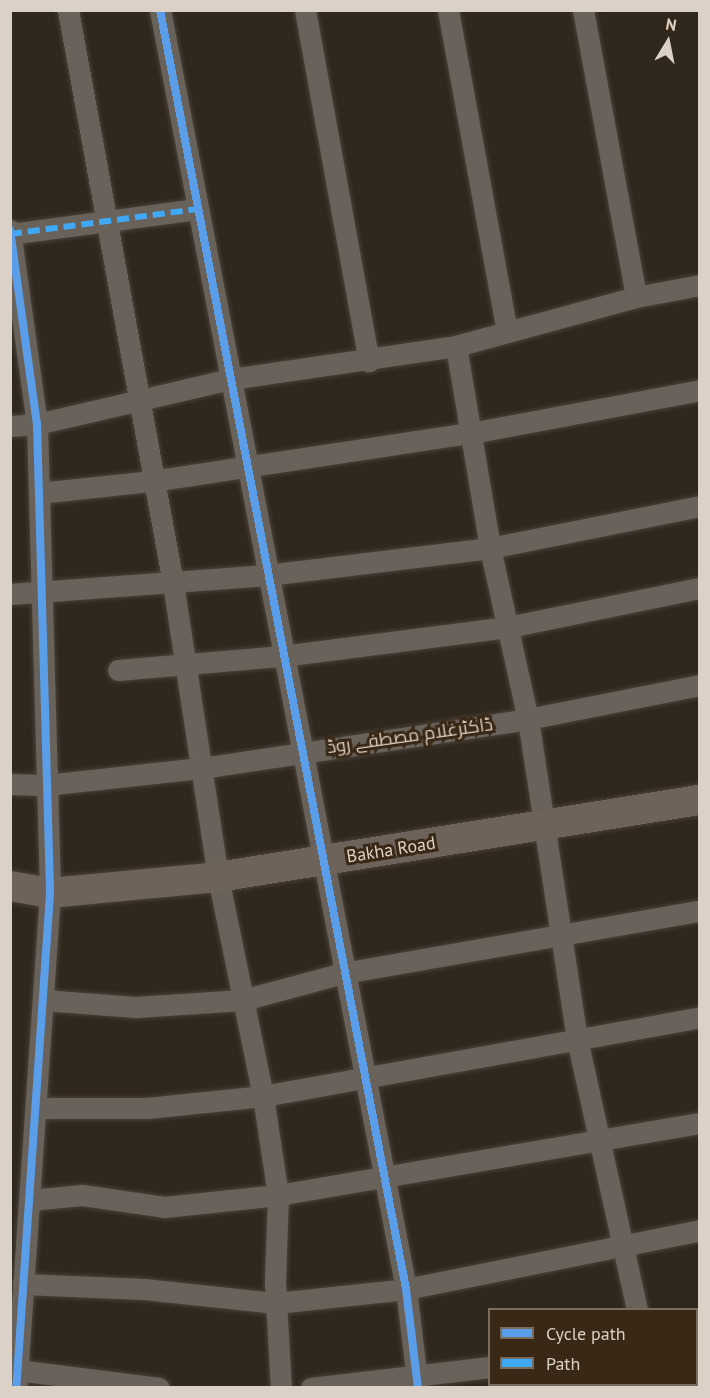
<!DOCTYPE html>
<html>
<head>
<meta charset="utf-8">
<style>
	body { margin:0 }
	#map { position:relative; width:710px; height:1398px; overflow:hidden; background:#30271d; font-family:"PT Sans",Cairo,sans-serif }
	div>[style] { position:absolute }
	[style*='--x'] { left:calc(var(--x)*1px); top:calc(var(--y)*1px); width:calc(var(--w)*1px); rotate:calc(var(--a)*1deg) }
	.roads { filter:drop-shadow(0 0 2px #4a423a) drop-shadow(0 0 2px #4a423a) }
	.street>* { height:21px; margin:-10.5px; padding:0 10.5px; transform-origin:10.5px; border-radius:10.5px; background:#69625b }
	.secondary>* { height:30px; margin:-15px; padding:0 15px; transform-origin:15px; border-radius:15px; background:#6d635b }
	.quiet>* { height:6px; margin-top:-3px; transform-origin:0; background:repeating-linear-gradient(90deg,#3fa9f5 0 12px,transparent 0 18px) }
	.cycleway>* { height:8px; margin:-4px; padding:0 4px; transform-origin:4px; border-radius:4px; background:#5a9eea }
	span { translate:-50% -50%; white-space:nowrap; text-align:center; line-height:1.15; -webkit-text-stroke:6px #382815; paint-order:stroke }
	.street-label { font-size:18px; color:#dcd1c6 }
	.frame { position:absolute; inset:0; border:12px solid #dcd1c6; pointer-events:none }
	.legend { position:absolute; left:488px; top:1308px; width:210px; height:78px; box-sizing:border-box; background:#382815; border:2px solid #7a6c5c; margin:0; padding:8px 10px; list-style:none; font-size:18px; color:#dcd1c6 }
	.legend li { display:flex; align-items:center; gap:12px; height:30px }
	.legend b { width:30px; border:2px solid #7a6c5c }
	.north { position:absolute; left:638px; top:12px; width:60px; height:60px; -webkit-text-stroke:4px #382815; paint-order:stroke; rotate:10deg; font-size:16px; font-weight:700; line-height:24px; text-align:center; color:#dcd1c6 }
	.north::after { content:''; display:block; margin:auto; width:21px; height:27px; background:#dcd1c6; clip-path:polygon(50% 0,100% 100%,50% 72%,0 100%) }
</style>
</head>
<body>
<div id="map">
	<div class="roads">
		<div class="street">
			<div style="--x:68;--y:10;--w:583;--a:79.62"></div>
			<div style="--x:173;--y:583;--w:297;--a:81.3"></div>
			<div style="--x:218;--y:877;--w:224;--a:78.4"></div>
			<div style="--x:263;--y:1096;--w:100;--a:81.4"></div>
			<div style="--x:278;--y:1195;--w:87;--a:92"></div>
			<div style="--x:275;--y:1282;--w:106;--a:86.8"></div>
			<div style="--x:160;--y:10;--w:1302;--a:79.11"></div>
			<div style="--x:406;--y:1289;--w:100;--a:83.1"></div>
			<div style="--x:305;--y:10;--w:357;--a:79.7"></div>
			<div style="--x:448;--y:10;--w:327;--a:79.6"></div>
			<div style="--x:583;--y:10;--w:292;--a:79.5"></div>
			<div style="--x:10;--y:230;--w:196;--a:82.1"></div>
			<div style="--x:37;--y:424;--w:469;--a:88.4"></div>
			<div style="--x:50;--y:893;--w:496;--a:93.9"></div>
			<div style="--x:10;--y:234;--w:190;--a:-7.6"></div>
			<div style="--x:456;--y:346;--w:205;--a:80.4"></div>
			<div style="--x:490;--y:548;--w:175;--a:77.5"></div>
			<div style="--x:528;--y:719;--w:324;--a:81.3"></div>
			<div style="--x:577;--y:1039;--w:278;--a:77.5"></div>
			<div style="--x:10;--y:426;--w:27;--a:-4"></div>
			<div style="--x:37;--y:424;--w:198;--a:-13.1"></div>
			<div style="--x:230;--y:379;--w:228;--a:-8.3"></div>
			<div style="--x:456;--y:346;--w:187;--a:-15.2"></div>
			<div style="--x:636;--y:297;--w:65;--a:-10.6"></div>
			<div style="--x:39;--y:493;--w:114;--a:-6.1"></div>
			<div style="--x:152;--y:481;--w:323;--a:-8.6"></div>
			<div style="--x:471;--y:433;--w:233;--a:-10.6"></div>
			<div style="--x:10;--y:594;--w:258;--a:-4.2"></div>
			<div style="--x:267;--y:575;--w:225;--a:-6.9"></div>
			<div style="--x:490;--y:548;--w:214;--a:-11.3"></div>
			<div style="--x:118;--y:670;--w:165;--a:-4.9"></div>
			<div style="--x:282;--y:656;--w:228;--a:-7.3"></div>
			<div style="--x:508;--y:627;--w:196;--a:-11.5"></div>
			<div style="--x:10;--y:784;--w:36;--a:2"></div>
			<div style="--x:46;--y:785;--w:156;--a:-6.3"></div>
			<div style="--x:201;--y:768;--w:331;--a:-8.5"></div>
			<div style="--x:528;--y:719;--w:175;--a:-11.2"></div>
			<div style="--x:43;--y:1000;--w:93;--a:4.3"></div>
			<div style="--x:136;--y:1007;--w:107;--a:-3.7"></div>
			<div style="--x:243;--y:1000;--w:104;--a:-15.1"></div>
			<div style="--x:343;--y:973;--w:362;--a:-9.9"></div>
			<div style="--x:37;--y:1108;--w:110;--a:0"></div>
			<div style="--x:147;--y:1108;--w:117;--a:-5.9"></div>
			<div style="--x:263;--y:1096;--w:444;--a:-10.2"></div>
			<div style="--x:30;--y:1200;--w:52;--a:-5.5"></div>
			<div style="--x:82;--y:1195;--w:83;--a:8.3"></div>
			<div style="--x:164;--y:1207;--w:115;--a:-6"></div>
			<div style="--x:278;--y:1195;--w:428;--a:-9.7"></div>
			<div style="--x:23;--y:1284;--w:121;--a:2.4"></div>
			<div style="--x:144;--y:1289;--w:133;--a:6.1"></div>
			<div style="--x:276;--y:1303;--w:131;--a:-6.1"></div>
			<div style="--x:406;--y:1289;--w:300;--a:-11.3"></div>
			<div style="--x:696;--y:1332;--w:4;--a:0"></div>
			<div style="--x:17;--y:1370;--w:143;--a:7.2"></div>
			<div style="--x:649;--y:1384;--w:4;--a:76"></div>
			<div style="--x:311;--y:1388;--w:180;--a:-6.7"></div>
		</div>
		<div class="secondary">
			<div style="--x:10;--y:886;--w:41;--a:9.9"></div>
			<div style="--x:50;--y:893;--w:169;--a:-5.4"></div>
			<div style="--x:218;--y:877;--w:488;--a:-9.1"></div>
		</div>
	</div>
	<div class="quiet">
		<div style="--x:10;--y:234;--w:190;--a:-7.6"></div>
	</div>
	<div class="cycleway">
		<div style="--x:160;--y:10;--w:1302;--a:79.11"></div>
		<div style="--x:406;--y:1289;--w:100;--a:83.1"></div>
		<div style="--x:10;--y:230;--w:196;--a:82.1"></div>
		<div style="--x:37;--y:424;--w:469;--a:88.4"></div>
		<div style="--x:50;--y:893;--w:496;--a:93.9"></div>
	</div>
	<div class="street-label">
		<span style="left:410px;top:736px;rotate:-8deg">ڈاکٹرغلام مصطفے روڈ</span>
		<span style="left:391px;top:850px;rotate:-9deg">Bakha Road</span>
	</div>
	<div class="frame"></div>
	<ul class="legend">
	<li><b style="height:8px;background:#5a9eea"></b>Cycle path</li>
	<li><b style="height:8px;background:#3fa9f5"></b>Path</li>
	</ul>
	<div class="north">N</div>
</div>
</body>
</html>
